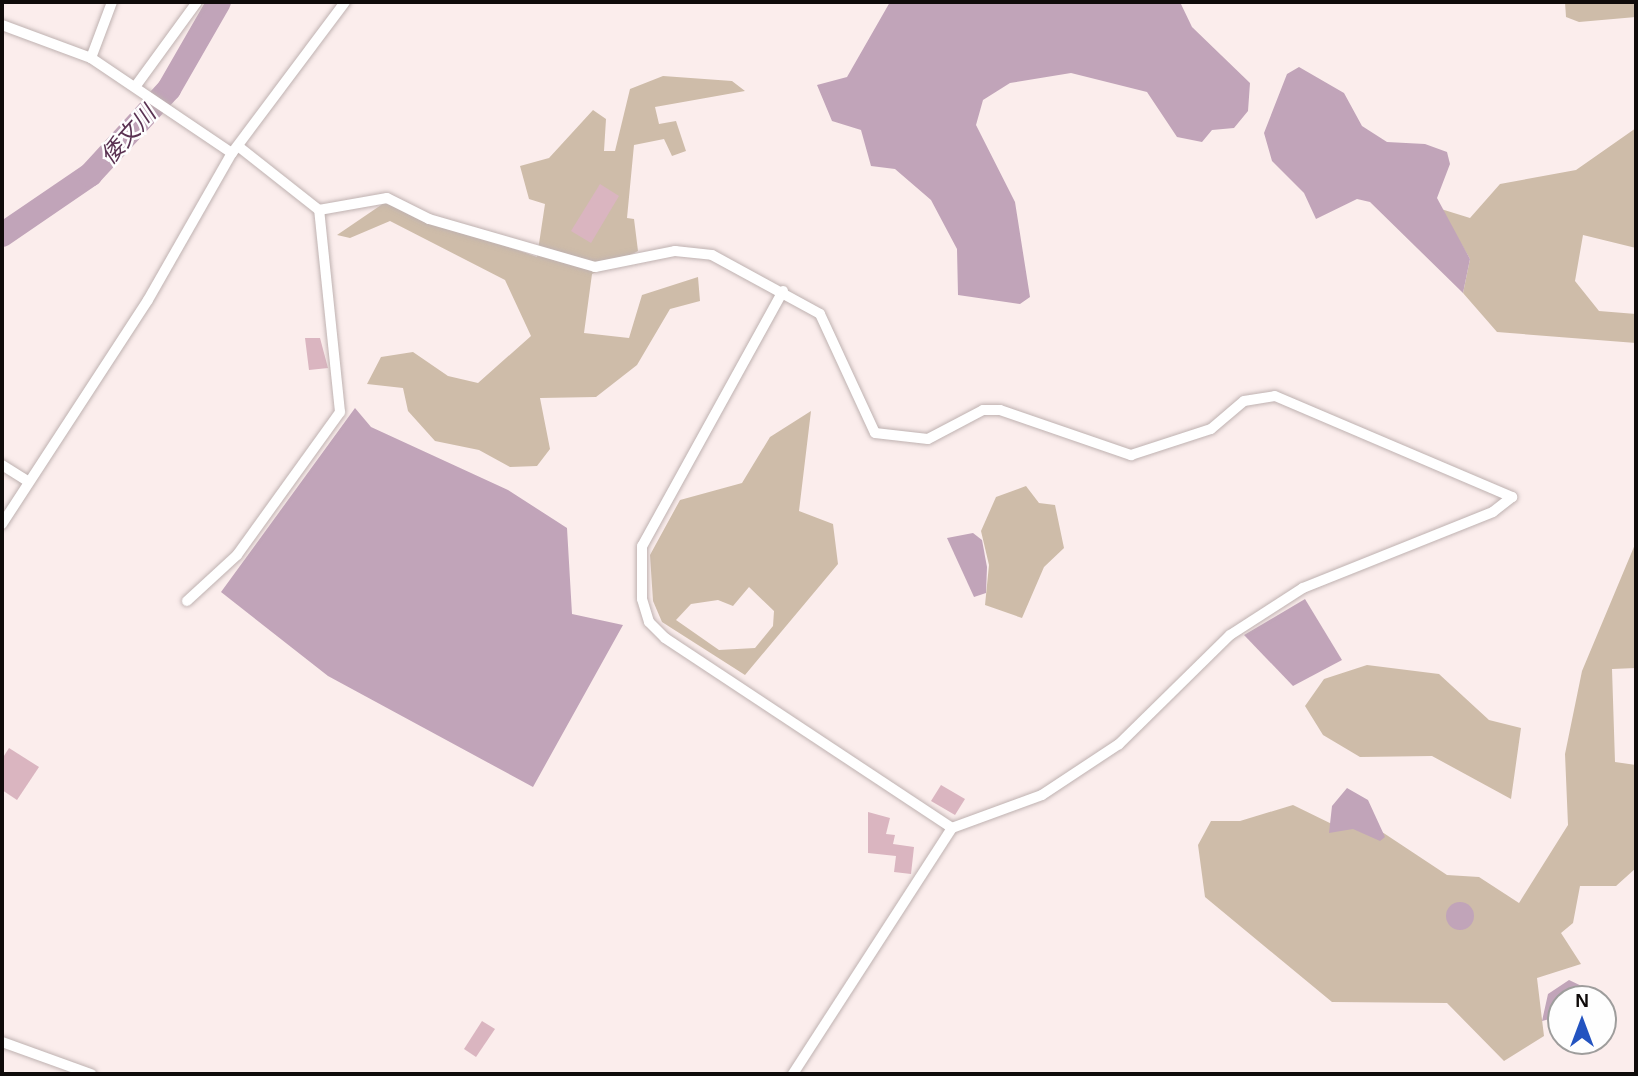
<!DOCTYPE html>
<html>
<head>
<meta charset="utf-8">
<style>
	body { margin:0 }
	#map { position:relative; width:1638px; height:1076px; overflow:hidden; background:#fbedec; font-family:Arial,"Noto Sans JP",sans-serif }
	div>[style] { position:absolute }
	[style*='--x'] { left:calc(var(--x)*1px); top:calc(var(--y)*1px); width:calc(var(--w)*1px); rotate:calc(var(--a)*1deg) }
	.green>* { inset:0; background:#cebca9 }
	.water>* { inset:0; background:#c1a4b9 }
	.round { border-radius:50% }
	.river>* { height:24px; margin:-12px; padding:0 12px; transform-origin:12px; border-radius:12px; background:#c1a4b9 }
	.building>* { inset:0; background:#dab5c0 }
	.roads { filter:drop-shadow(0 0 2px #bfb2b1) drop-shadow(0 0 2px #bfb2b1) }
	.minor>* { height:10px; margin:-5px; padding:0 5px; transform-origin:5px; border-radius:5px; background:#fff }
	span { translate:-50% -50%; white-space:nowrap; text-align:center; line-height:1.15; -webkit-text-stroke:5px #fefefe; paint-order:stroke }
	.water-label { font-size:23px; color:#5a3252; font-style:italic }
	.frame { position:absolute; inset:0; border:4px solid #0f0b0a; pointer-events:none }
	.north { position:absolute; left:1547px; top:985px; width:70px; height:70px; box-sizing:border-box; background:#fefefe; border:2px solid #9e9d9c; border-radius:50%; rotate:0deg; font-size:19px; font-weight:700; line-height:28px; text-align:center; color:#0f0b0a }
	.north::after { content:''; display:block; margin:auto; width:24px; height:32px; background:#2353c0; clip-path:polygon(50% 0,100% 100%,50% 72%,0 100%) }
</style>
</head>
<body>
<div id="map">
	<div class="green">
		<div style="clip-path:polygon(1565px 2px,1636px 2px,1636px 17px,1579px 22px,1566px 17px)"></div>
		<div style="clip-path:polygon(663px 76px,732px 81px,745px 91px,655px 107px,659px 124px,676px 121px,686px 151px,672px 156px,664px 139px,634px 145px,627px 218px,634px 219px,638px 251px,592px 274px,584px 333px,629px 338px,642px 295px,698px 277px,700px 301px,670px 309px,637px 365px,596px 397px,540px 398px,550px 449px,537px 466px,510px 467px,479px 450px,435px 441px,408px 411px,403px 388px,367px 384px,381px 357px,413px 352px,448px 376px,478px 383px,531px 336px,505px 280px,390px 221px,350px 238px,337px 235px,384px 203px,537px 257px,545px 204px,529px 199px,520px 166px,549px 158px,593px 110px,606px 119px,604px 151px,615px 151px,630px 89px)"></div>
		<div style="clip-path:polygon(1636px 128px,1636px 248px,1583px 235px,1575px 281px,1599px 311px,1636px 314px,1636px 343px,1497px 332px,1463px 293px,1470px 259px,1441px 209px,1470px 218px,1500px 184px,1576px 170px)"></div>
		<div style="clip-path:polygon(evenodd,811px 411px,799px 511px,833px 524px,838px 564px,745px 675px,662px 622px,653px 601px,650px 555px,680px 500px,742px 483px,770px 437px,811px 411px,749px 587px,774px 611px,773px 626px,755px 648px,719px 650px,676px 620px,691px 604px,718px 600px,733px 606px,749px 587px)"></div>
		<div style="clip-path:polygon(1026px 486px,1039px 503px,1055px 505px,1064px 548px,1044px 567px,1022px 618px,985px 605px,989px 565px,981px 531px,996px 497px)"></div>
		<div style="clip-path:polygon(1636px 542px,1636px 668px,1612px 669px,1615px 762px,1636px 765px,1636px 868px,1616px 886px,1580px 886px,1573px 923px,1561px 933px,1581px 964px,1537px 978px,1544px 1036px,1504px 1061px,1447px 1003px,1332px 1002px,1205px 897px,1198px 845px,1211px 821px,1240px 821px,1293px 805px,1338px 827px,1373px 826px,1447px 875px,1479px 877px,1519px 903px,1568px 825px,1565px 754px,1582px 671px)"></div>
		<div style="clip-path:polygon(1367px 665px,1439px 674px,1489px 720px,1521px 728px,1511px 799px,1432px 756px,1360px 757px,1323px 735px,1305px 706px,1324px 679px)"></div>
	</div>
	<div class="water">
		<div style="clip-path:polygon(890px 2px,1180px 2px,1192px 27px,1250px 83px,1248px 111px,1234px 128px,1212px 130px,1202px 142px,1177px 137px,1147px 92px,1071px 73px,1010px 83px,983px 100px,976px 125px,1015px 202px,1030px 297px,1020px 304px,958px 295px,957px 249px,931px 200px,895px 169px,871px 166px,861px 130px,832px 121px,817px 85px,847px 77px)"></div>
		<div style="clip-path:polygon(1299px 67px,1344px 93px,1362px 126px,1387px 142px,1425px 144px,1447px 152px,1450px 164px,1437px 198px,1470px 259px,1463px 293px,1370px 202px,1357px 199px,1316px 219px,1304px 193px,1272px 161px,1264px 133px,1287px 74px)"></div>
		<div style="clip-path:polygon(355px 408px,371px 427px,508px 490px,567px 528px,572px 614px,623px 625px,533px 787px,328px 676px,221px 592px)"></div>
		<div style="clip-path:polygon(973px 533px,982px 540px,987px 567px,986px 593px,974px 597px,947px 538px)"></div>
		<div style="clip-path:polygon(1305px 599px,1342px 660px,1293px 686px,1244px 635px)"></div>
		<div style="clip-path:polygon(1347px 788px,1368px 800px,1385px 837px,1380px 841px,1353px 829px,1329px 833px,1332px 806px)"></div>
		<div class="round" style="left:1446px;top:902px;width:28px;height:28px"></div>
		<div style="clip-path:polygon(1569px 980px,1609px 999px,1561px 999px,1561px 1016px,1542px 1021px,1548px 994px)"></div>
	</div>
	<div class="river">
		<div style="--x:2;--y:235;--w:107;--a:-34.3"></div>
		<div style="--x:90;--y:175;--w:117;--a:-47.4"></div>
		<div style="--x:169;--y:89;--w:100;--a:-60.1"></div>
	</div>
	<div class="building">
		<div style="clip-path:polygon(600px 184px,619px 196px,591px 243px,571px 231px)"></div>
		<div style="clip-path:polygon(305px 338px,320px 338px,328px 368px,309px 370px)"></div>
		<div style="clip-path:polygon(9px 748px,39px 767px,17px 800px,2px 790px,2px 759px)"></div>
		<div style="clip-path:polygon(941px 785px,965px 799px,955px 815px,931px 801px)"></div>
		<div style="clip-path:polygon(868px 812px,890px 818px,886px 834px,895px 835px,893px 844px,914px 847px,911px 874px,894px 872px,896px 856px,868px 853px)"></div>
		<div style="clip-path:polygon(482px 1021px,495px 1029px,476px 1057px,464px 1049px)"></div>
	</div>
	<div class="roads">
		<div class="minor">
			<div style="--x:2;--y:25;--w:95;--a:20.3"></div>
			<div style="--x:91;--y:58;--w:170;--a:34"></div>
			<div style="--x:91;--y:58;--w:60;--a:-69.4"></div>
			<div style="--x:135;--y:87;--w:105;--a:-53.9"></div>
			<div style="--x:319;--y:210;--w:69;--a:-10"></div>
			<div style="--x:387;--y:198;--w:47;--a:26.6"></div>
			<div style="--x:429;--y:219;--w:173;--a:16.1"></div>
			<div style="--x:595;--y:267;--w:82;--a:-11.3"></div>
			<div style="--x:675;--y:251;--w:37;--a:6"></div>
			<div style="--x:712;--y:255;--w:123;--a:28.6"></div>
			<div style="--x:820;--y:314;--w:131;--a:65.2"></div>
			<div style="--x:875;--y:433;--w:53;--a:6.5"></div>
			<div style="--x:928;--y:439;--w:62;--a:-27.8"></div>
			<div style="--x:983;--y:410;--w:17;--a:0"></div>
			<div style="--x:1000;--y:410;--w:139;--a:19"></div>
			<div style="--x:1131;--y:455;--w:84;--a:-18"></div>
			<div style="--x:1211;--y:429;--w:43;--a:-40.3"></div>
			<div style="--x:1244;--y:401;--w:31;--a:-9"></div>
			<div style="--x:1275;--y:396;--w:258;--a:23.1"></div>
			<div style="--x:1512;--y:497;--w:24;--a:142"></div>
			<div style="--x:1493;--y:512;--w:205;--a:158.2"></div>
			<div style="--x:1303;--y:588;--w:87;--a:147.2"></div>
			<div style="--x:1230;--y:635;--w:156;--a:135.5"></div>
			<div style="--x:1119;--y:744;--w:92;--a:146.5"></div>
			<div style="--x:1042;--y:795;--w:96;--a:159.9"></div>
			<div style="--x:952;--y:828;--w:293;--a:122.9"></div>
			<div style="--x:783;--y:291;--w:291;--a:118.9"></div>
			<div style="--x:642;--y:546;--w:53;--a:90"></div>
			<div style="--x:642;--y:599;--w:24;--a:73"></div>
			<div style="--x:649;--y:622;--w:23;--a:45"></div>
			<div style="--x:665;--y:638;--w:344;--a:33.5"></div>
			<div style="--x:2;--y:465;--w:31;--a:32"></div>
			<div style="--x:2;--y:524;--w:267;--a:-56.9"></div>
			<div style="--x:148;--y:300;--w:169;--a:-60.3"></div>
			<div style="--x:232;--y:153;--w:189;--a:-53.2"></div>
			<div style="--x:187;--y:601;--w:68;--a:-42.6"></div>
			<div style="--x:237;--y:555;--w:176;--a:-54.2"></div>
			<div style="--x:340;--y:412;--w:203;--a:-95.9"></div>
			<div style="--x:319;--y:210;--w:103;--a:-141.7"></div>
			<div style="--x:2;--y:1042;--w:95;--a:19.8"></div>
		</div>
	</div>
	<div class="water-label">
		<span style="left:128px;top:135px;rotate:-48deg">倭文川</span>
	</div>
	<div class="frame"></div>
	<div class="north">N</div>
</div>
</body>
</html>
